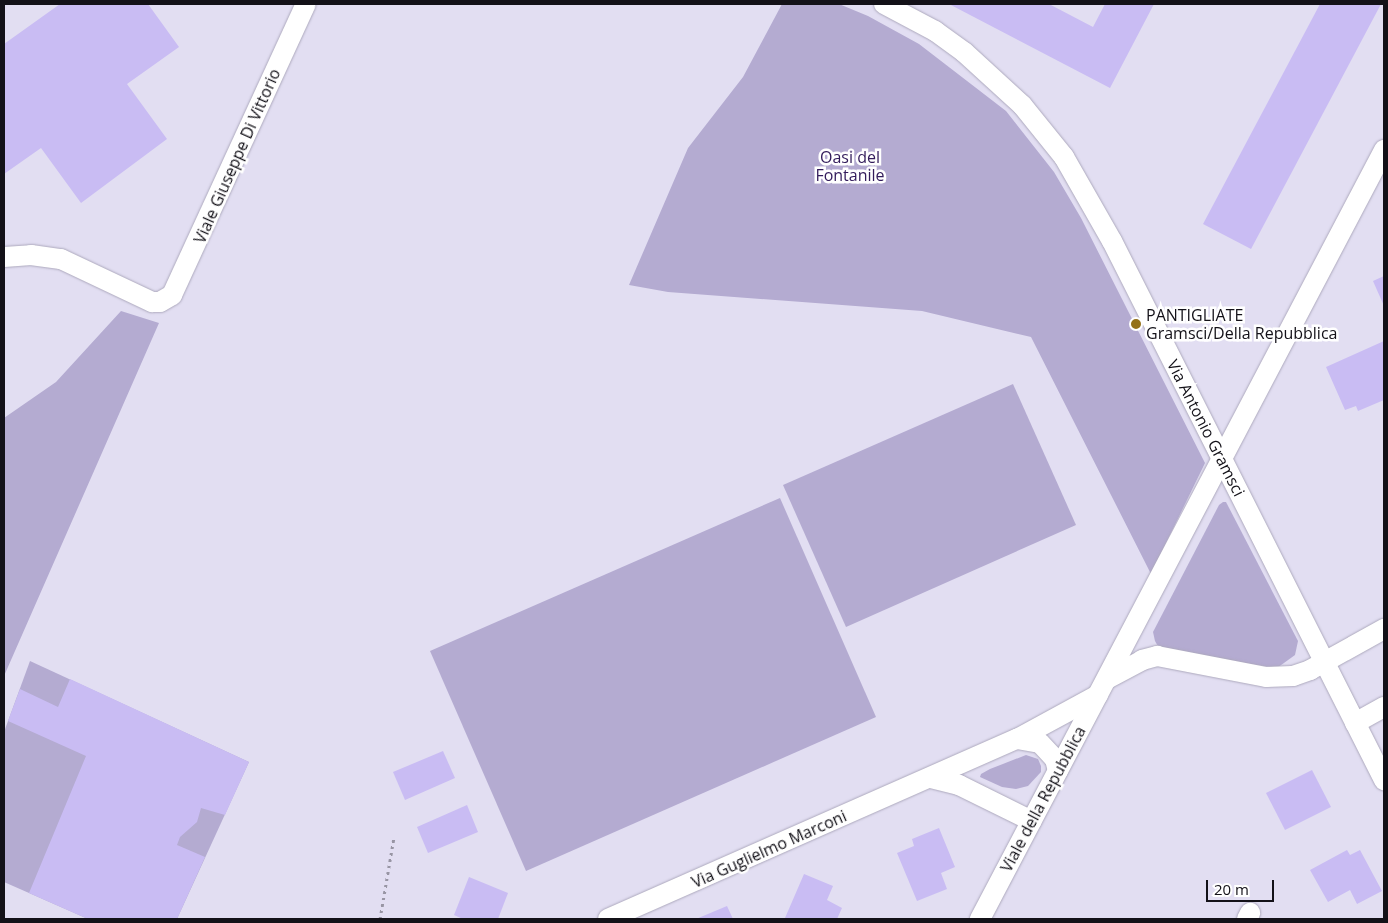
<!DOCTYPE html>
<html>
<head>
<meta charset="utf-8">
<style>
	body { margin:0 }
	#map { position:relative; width:1388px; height:923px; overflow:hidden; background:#e2def2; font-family:"Open Sans",sans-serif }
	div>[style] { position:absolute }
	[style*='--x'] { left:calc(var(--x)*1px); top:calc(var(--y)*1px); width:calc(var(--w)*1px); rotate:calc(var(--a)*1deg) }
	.green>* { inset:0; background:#b4abd1 }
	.building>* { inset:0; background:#c9bcf3 }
	.path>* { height:3px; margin-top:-1.5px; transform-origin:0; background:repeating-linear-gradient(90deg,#9895a4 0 2.5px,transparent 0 6.5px) }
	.roads { filter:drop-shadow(0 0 1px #ada9bd) drop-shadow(0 0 1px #ada9bd) }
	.street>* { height:20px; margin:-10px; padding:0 10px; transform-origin:10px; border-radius:10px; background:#fff }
	.dots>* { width:14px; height:14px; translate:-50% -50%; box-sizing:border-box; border:2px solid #fff; border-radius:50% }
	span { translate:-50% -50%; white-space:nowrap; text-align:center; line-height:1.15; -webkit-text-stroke:5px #fff; paint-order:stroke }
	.street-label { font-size:16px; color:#131118 }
	.park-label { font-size:16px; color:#321b5b }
	.poi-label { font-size:16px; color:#131118 }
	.left { translate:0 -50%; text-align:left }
	.frame { position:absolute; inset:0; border:5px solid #131118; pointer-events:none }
	.scale { position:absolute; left:1206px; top:880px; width:68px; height:22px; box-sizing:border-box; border:2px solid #131118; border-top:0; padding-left:6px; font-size:15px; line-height:18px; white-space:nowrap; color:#131118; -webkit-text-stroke:4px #fff; paint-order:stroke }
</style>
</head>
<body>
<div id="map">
	<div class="green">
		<div style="clip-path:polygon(782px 4px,839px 4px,868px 16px,919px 44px,1006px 111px,1054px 172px,1081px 218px,1205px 463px,1151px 574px,1031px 337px,922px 311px,668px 292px,629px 285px,688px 148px,743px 77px)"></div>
		<div style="clip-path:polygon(121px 311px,159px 323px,4px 676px,4px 418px,56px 382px)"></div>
		<div style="clip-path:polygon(1013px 384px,1076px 525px,846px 627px,783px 485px)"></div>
		<div style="clip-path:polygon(780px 498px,876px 717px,526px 871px,430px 651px)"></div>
		<div style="clip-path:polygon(1223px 502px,1226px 502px,1298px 641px,1295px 655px,1277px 668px,1168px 652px,1159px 648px,1155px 641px,1153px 632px,1219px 505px)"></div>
		<div style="clip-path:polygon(30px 661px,249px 762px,177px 919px,88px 919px,4px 882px,4px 732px)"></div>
		<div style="clip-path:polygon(1026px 755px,1038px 759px,1041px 766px,1041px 772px,1028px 786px,1016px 789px,1002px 787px,980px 777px,981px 774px,990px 769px)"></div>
	</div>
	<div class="building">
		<div style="clip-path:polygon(60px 4px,148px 4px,179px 47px,127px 84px,167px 139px,81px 203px,41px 148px,4px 174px,4px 44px)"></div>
		<div style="clip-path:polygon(949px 4px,1049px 4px,1093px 27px,1105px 4px,1154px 4px,1110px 88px)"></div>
		<div style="clip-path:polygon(1320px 4px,1381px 4px,1251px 249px,1203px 224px)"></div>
		<div style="clip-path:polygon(1384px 276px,1384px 306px,1373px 281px)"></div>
		<div style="clip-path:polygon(1384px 341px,1384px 400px,1358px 411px,1356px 406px,1345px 410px,1326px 367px)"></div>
		<div style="clip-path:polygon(70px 679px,249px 762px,225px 815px,201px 808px,197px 822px,180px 837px,177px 845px,205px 857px,177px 919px,88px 919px,29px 893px,86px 756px,8px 721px,20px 689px,58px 707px)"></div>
		<div style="clip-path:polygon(443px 751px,455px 778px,405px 800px,393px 772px)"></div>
		<div style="clip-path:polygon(1312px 770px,1331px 807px,1285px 830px,1266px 793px)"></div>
		<div style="clip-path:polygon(467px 805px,478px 832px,428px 853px,417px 827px)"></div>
		<div style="clip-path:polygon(939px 828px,955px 867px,941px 873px,947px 889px,917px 901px,897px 853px,914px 846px,912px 839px)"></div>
		<div style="clip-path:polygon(1347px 850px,1350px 855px,1360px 850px,1382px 891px,1357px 904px,1350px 890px,1328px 902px,1310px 870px)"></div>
		<div style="clip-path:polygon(804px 874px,833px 886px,827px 900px,842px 908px,837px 919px,785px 918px)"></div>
		<div style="clip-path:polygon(469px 877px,508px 893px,498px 919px,463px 919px,454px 915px)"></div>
		<div style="clip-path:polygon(727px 906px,733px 919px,696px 919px)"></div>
	</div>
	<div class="path">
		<div style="--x:380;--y:919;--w:83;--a:-80.3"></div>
	</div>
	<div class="roads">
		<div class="street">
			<div style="--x:884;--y:4;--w:58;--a:27.9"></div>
			<div style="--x:935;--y:31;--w:36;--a:36"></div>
			<div style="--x:964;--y:52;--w:79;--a:42.4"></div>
			<div style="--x:1022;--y:105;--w:67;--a:51.1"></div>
			<div style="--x:1064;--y:157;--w:97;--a:60.3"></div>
			<div style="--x:1112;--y:241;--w:604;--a:63.22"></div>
			<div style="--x:4;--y:257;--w:27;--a:-4"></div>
			<div style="--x:31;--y:255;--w:30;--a:8"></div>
			<div style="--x:61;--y:259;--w:101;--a:25.3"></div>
			<div style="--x:152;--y:302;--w:8;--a:0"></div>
			<div style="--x:160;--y:302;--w:14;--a:-30"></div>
			<div style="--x:172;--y:295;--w:320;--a:-65.3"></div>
			<div style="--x:1107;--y:679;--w:40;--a:-28"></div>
			<div style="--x:1142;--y:660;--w:16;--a:-15"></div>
			<div style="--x:1157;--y:656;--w:111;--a:10.9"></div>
			<div style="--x:1266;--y:677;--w:27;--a:-2"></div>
			<div style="--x:1293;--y:676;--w:18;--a:-19"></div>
			<div style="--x:1310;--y:670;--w:85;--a:-29"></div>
			<div style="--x:1355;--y:723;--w:33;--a:-29"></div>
			<div style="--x:1017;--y:739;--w:23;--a:10"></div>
			<div style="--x:1040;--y:743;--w:22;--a:47"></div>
			<div style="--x:1055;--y:759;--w:12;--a:76"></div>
			<div style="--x:931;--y:778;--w:29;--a:14"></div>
			<div style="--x:959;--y:785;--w:81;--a:26.3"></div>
			<div style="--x:608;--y:919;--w:447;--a:-23.8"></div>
			<div style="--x:1017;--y:739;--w:92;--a:-28.5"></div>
			<div style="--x:980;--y:919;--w:869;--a:-62.28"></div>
			<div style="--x:1247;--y:919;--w:7;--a:-63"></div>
		</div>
	</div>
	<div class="dots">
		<div style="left:1136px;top:324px;background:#947119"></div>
	</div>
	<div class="street-label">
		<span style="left:237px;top:156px;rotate:-66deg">Viale Giuseppe Di Vittorio</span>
		<span style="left:1206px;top:428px;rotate:63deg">Via Antonio Gramsci</span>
		<span style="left:1043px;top:799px;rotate:-62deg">Viale della Repubblica</span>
		<span style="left:769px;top:849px;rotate:-24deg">Via Guglielmo Marconi</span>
	</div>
	<div class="park-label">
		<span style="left:850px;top:166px">Oasi del<br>Fontanile</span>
	</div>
	<div class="poi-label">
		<span class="left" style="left:1146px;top:324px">PANTIGLIATE<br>Gramsci/Della Repubblica</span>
	</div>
	<div class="frame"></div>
	<div class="scale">20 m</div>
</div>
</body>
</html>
